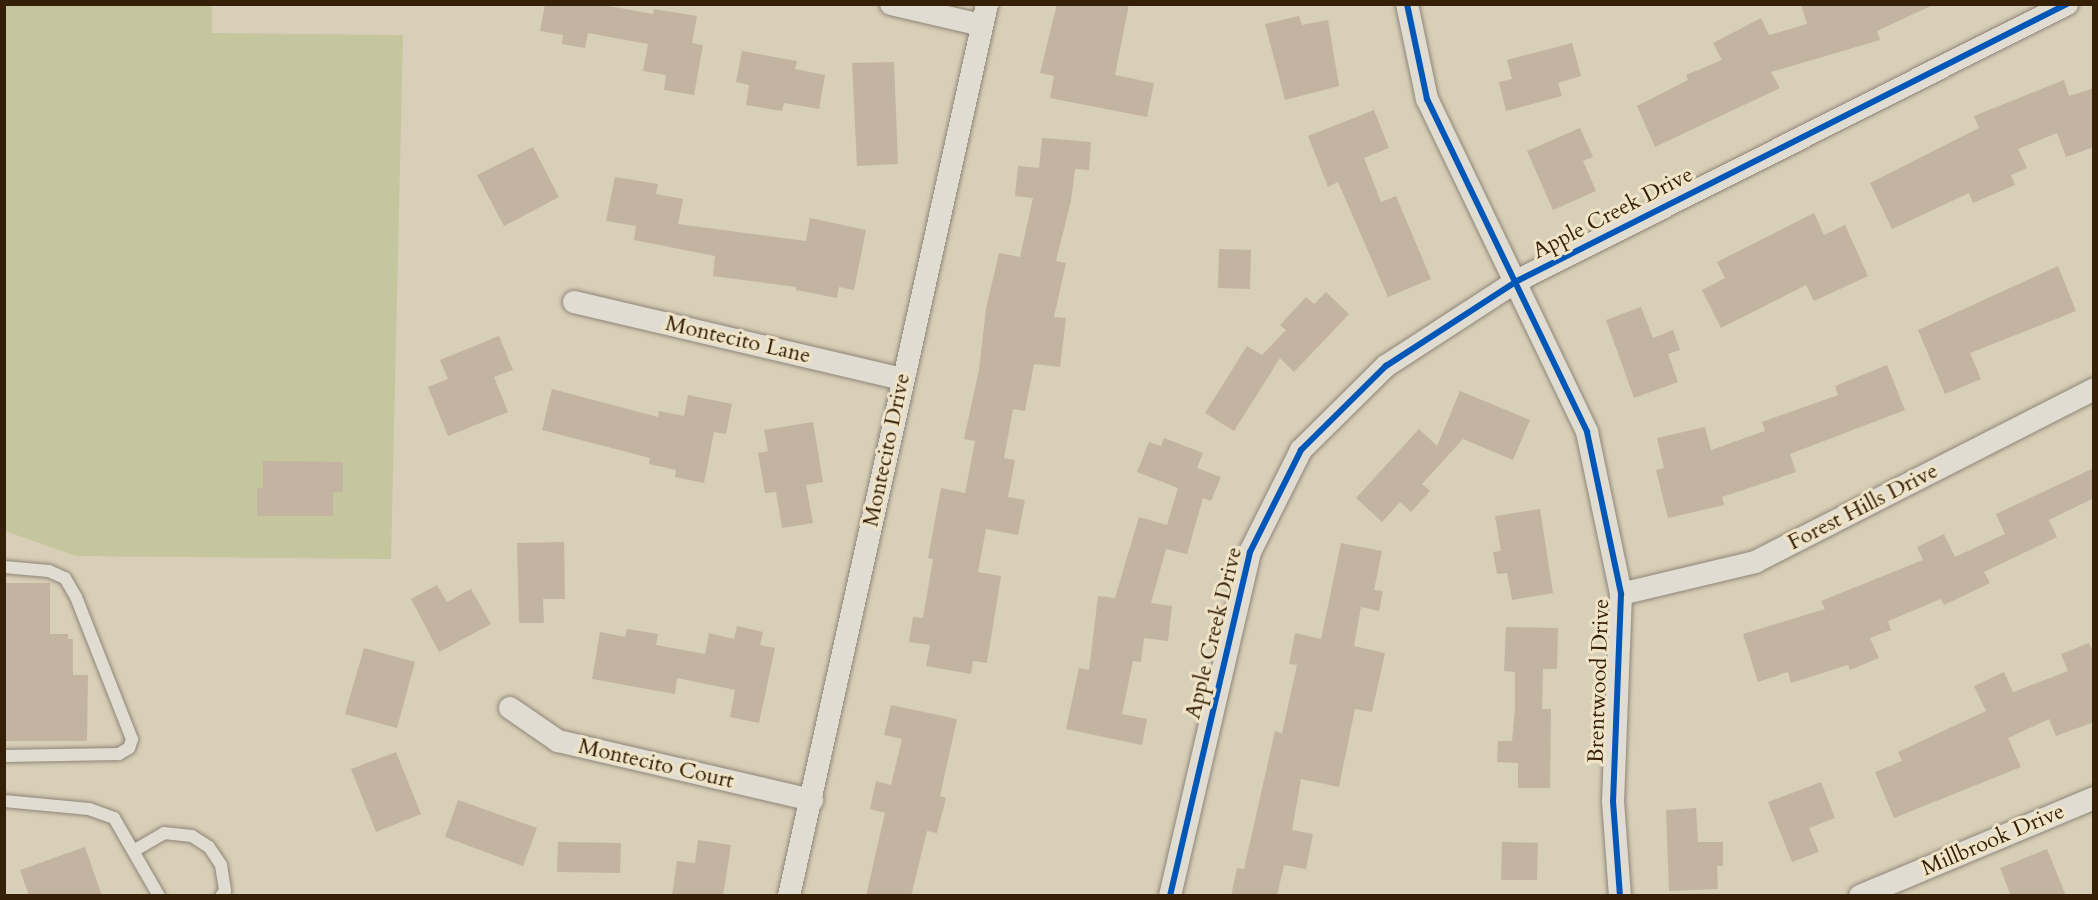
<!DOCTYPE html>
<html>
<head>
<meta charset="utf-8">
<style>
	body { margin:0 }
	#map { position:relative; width:2098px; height:900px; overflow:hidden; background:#d8cfb8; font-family:Cardo,serif }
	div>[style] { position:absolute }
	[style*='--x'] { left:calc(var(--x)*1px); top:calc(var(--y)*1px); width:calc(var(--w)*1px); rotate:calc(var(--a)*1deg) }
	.green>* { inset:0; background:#c5c59e }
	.building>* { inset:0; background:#c3b3a1 }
	.roads { filter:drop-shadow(0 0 2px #8e8676) drop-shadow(0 0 2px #8e8676) }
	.lane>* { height:12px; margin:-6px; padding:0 6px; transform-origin:6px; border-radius:6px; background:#e0dcd1 }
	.street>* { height:22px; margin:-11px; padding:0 11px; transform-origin:11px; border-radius:11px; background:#e0dcd1 }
	.cycleway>* { height:6px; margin:-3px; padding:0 3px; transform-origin:3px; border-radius:3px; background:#0057b8 }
	span { translate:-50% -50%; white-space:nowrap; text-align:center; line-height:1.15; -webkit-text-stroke:6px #efe4c8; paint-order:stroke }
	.street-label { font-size:22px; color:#352007 }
	.frame { position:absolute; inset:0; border:6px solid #352007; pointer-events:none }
</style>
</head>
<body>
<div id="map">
	<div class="green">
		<div style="clip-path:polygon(5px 5px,212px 5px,212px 33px,403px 35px,391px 559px,76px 556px,5px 531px)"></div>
	</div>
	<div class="building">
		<div style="clip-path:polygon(545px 4px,598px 4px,653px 14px,654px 9px,697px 16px,692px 43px,703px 45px,694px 95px,664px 90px,666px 75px,643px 71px,648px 44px,588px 33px,585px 48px,562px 44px,563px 35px,540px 31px)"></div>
		<div style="clip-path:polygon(1057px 4px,1129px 4px,1115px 75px,1154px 83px,1147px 117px,1050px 98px,1054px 76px,1040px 73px)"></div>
		<div style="clip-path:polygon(1801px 4px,1935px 4px,1877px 31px,1880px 40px,1771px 72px,1780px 88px,1655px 147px,1637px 106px,1688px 80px,1686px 75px,1722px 60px,1713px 43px,1761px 18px,1769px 35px,1807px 24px)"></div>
		<div style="clip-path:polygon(1299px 16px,1302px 25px,1328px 20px,1339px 86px,1285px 100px,1265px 24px)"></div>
		<div style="clip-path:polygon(1572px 43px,1581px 76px,1558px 83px,1562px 96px,1506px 111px,1499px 82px,1512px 79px,1507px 60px)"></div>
		<div style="clip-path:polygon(742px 51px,797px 61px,795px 69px,825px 75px,819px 109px,784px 103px,782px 111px,746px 105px,749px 85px,736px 82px)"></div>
		<div style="clip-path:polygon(894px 62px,898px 164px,857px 166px,852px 63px)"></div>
		<div style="clip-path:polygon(2064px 80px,2069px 96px,2094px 88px,2094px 147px,2066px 157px,2057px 133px,2018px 149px,2027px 168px,2011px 175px,2015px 185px,1973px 203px,1969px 193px,1892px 229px,1870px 183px,1979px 128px,1974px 116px)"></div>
		<div style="clip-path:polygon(1374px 110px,1389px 148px,1364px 158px,1381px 202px,1396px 196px,1431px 279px,1388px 297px,1338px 182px,1328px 187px,1308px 136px)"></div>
		<div style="clip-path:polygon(1580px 128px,1593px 157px,1583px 161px,1596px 191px,1553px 210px,1527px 151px)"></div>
		<div style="clip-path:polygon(1042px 138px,1091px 142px,1089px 170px,1075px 169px,1071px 201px,1056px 261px,1066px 263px,1054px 317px,1066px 318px,1060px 367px,1034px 364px,1025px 411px,1013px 409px,1004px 458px,1015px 460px,1008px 497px,1025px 500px,1018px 535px,986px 529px,978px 572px,1001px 576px,987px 663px,973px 661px,971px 674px,926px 666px,930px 645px,909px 642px,913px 617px,923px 618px,933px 559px,928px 558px,941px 488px,965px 493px,975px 441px,964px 439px,979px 370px,986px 309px,999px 253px,1020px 257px,1033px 198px,1015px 196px,1018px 166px,1039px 168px)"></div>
		<div style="clip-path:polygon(533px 147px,559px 197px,504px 226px,477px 175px)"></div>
		<div style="clip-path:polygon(615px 177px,658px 184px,656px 194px,683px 199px,678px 224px,806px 241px,810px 218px,866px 230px,854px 290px,839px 287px,837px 298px,796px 290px,796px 287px,713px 276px,715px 256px,634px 240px,636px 226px,606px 221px)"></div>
		<div style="clip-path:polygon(1814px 213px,1824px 235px,1845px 225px,1868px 276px,1814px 301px,1806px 285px,1721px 328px,1702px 290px,1725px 278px,1717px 262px)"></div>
		<div style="clip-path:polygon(1219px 249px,1251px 250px,1250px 289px,1218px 288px)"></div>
		<div style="clip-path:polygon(2058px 266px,2076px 311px,1970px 353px,1981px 379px,1945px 394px,1918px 330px)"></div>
		<div style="clip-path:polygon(1326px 292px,1349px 314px,1294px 372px,1280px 358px,1234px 431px,1205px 413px,1247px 346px,1262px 355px,1286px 330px,1280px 325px,1306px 297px,1314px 304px)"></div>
		<div style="clip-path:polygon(1641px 307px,1653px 338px,1673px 330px,1680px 350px,1668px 354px,1678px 382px,1634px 398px,1606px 320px)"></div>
		<div style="clip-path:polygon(499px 336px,513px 370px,494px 377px,508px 412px,448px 436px,428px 387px,448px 379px,440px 360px)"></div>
		<div style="clip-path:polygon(1887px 365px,1905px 410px,1790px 454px,1796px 472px,1722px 497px,1724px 505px,1668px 518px,1656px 470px,1664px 468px,1657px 438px,1705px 427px,1711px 450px,1765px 431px,1762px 422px,1838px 395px,1835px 386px)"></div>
		<div style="clip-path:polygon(552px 389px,658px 417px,659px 411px,684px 416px,688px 395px,732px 404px,726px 434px,714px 432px,704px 483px,675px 477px,676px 470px,649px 464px,650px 458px,542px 430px)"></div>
		<div style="clip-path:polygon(1460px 391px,1530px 420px,1513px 460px,1463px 439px,1422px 484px,1430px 491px,1411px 512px,1400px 502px,1382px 522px,1356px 498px,1419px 429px,1437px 446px)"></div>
		<div style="clip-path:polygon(813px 422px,823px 482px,806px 485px,813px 523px,782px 528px,776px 492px,765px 493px,758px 453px,768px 451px,764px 430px)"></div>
		<div style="clip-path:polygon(1164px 438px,1203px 453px,1197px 468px,1221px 477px,1211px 501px,1203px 498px,1187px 554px,1166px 549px,1151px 603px,1172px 606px,1168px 641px,1144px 638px,1141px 662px,1133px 661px,1122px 714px,1147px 719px,1142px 745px,1066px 729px,1079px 668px,1089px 670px,1098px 596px,1115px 598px,1139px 517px,1167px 525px,1178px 488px,1137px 472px,1149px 442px,1161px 446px)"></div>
		<div style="clip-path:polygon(263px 461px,343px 462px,343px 492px,333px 492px,333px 516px,257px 516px,257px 488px,263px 488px)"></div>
		<div style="clip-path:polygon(2094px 468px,2094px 498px,2049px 520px,2057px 537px,1984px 572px,1990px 583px,1944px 605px,1941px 599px,1888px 621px,1891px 630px,1870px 638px,1879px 658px,1850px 670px,1848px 665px,1791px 683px,1788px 672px,1758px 682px,1743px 634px,1825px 609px,1821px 601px,1923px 560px,1917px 547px,1944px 534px,1955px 557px,2005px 534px,1996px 514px)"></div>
		<div style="clip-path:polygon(1540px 509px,1553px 593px,1512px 600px,1507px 573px,1497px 574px,1493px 552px,1501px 551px,1495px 516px)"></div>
		<div style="clip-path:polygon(564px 542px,565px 599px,543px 599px,544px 623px,519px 623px,517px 543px)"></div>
		<div style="clip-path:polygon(1341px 543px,1382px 551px,1374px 590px,1383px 591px,1379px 611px,1361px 607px,1354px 646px,1385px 653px,1372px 712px,1355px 709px,1339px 787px,1301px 779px,1292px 830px,1313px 834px,1306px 869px,1284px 865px,1277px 896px,1231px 896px,1237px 868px,1244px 869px,1275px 731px,1282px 733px,1297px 665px,1289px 664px,1295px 633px,1321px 639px)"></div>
		<div style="clip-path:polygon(4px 583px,50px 583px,50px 634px,68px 634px,68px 639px,73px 639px,73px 675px,88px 675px,87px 741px,4px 741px)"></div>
		<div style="clip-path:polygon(437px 585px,447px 602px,471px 589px,491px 624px,439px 652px,411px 599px)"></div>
		<div style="clip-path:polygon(737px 626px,763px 632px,760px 645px,775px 648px,759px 723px,730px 717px,735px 690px,677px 678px,675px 694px,592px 679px,600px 632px,625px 637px,627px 629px,658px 634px,656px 645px,705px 654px,709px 633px,734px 639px)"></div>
		<div style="clip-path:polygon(1506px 627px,1558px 628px,1557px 669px,1543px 669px,1542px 709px,1551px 709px,1550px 788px,1518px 788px,1518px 763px,1497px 762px,1498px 741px,1512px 741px,1515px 709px,1515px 672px,1504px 671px)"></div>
		<div style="clip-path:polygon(2089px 643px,2094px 654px,2094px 722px,2056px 736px,2049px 719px,2008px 738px,2021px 767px,1894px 818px,1875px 772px,1902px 761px,1898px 752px,1986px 711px,1974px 686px,2004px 672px,2013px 692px,2068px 671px,2061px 654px)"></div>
		<div style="clip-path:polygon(364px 648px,415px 662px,397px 728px,345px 714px)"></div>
		<div style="clip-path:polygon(891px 705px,957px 719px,940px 796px,946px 798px,937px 833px,927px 831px,911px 896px,866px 896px,885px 813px,870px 809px,876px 781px,891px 785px,902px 739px,884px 735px)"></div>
		<div style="clip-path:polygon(396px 752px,421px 814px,376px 832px,351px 769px)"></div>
		<div style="clip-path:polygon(1821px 782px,1835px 818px,1809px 828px,1819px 852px,1792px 862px,1768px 802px)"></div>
		<div style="clip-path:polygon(458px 800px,537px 828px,523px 866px,445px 837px)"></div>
		<div style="clip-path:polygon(1696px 808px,1698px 842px,1723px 842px,1723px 866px,1717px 866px,1718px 889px,1669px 891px,1666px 810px)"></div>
		<div style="clip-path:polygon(698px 840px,731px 845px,723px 896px,672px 896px,677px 861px,695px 863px)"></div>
		<div style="clip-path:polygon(558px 842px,621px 843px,620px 873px,557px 872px)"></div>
		<div style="clip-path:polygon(1502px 842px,1538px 843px,1537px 880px,1501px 880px)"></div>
		<div style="clip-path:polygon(85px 847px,102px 896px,29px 896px,20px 870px)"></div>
		<div style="clip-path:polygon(2047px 849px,2066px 896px,2011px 896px,2000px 868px)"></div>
	</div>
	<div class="roads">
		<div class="lane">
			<div style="--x:4;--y:567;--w:45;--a:5.1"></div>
			<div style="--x:49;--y:571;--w:17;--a:24"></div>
			<div style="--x:65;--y:578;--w:22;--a:60"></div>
			<div style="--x:76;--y:597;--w:153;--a:68.5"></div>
			<div style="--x:132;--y:739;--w:9;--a:108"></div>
			<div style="--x:129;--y:748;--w:12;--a:149"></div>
			<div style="--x:119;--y:754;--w:115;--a:179"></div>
			<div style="--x:4;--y:801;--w:85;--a:5.4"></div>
			<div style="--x:89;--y:809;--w:27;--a:20"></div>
			<div style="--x:114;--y:818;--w:90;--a:60"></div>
			<div style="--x:135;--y:850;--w:34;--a:-30"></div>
			<div style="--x:164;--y:833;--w:28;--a:6"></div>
			<div style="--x:192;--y:836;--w:20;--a:33"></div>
			<div style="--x:209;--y:847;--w:22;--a:56"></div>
			<div style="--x:221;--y:865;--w:26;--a:81"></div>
			<div style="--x:225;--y:891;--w:6;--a:129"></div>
		</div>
		<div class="street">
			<div style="--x:891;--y:4;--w:92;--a:13.1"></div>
			<div style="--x:1407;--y:4;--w:97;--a:78.1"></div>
			<div style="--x:1427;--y:99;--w:369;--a:64.3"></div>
			<div style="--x:1587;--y:432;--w:166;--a:78.1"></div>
			<div style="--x:1621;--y:594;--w:207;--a:92.2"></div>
			<div style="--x:1613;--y:801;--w:95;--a:85.8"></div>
			<div style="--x:574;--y:302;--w:337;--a:13.2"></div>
			<div style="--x:1621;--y:594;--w:138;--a:-13.4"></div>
			<div style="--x:1755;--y:562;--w:381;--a:-27"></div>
			<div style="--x:510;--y:708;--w:58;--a:34.5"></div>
			<div style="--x:558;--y:741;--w:261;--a:13.1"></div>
			<div style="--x:789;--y:896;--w:914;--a:-77.48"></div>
			<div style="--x:1170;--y:896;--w:353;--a:-76.9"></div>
			<div style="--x:1250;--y:552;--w:114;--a:-63.4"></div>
			<div style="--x:1301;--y:450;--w:120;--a:-44.7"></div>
			<div style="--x:1386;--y:366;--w:156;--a:-33"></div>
			<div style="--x:1517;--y:281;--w:616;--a:-26.73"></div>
			<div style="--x:1860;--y:896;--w:254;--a:-22.7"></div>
		</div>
	</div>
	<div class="cycleway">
		<div style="--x:1407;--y:4;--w:97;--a:78.1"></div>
		<div style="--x:1427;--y:99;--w:369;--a:64.3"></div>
		<div style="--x:1587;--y:432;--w:166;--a:78.1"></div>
		<div style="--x:1621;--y:594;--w:207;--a:92.2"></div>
		<div style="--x:1613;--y:801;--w:95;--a:85.8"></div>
		<div style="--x:1170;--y:896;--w:353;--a:-76.9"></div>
		<div style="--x:1250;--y:552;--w:114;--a:-63.4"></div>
		<div style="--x:1301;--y:450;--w:120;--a:-44.7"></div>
		<div style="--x:1386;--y:366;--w:156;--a:-33"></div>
		<div style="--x:1517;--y:281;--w:616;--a:-26.73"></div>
	</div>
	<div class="street-label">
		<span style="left:1613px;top:213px;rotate:-27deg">Apple Creek Drive</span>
		<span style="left:738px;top:340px;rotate:13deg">Montecito Lane</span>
		<span style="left:887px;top:450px;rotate:-78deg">Montecito Drive</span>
		<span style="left:1863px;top:507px;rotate:-27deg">Forest Hills Drive</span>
		<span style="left:1214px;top:633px;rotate:-76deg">Apple Creek Drive</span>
		<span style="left:1599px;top:681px;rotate:-88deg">Brentwood Drive</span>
		<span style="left:656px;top:764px;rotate:13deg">Montecito Court</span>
		<span style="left:1993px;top:840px;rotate:-23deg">Millbrook Drive</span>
	</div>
	<div class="frame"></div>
</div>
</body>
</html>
